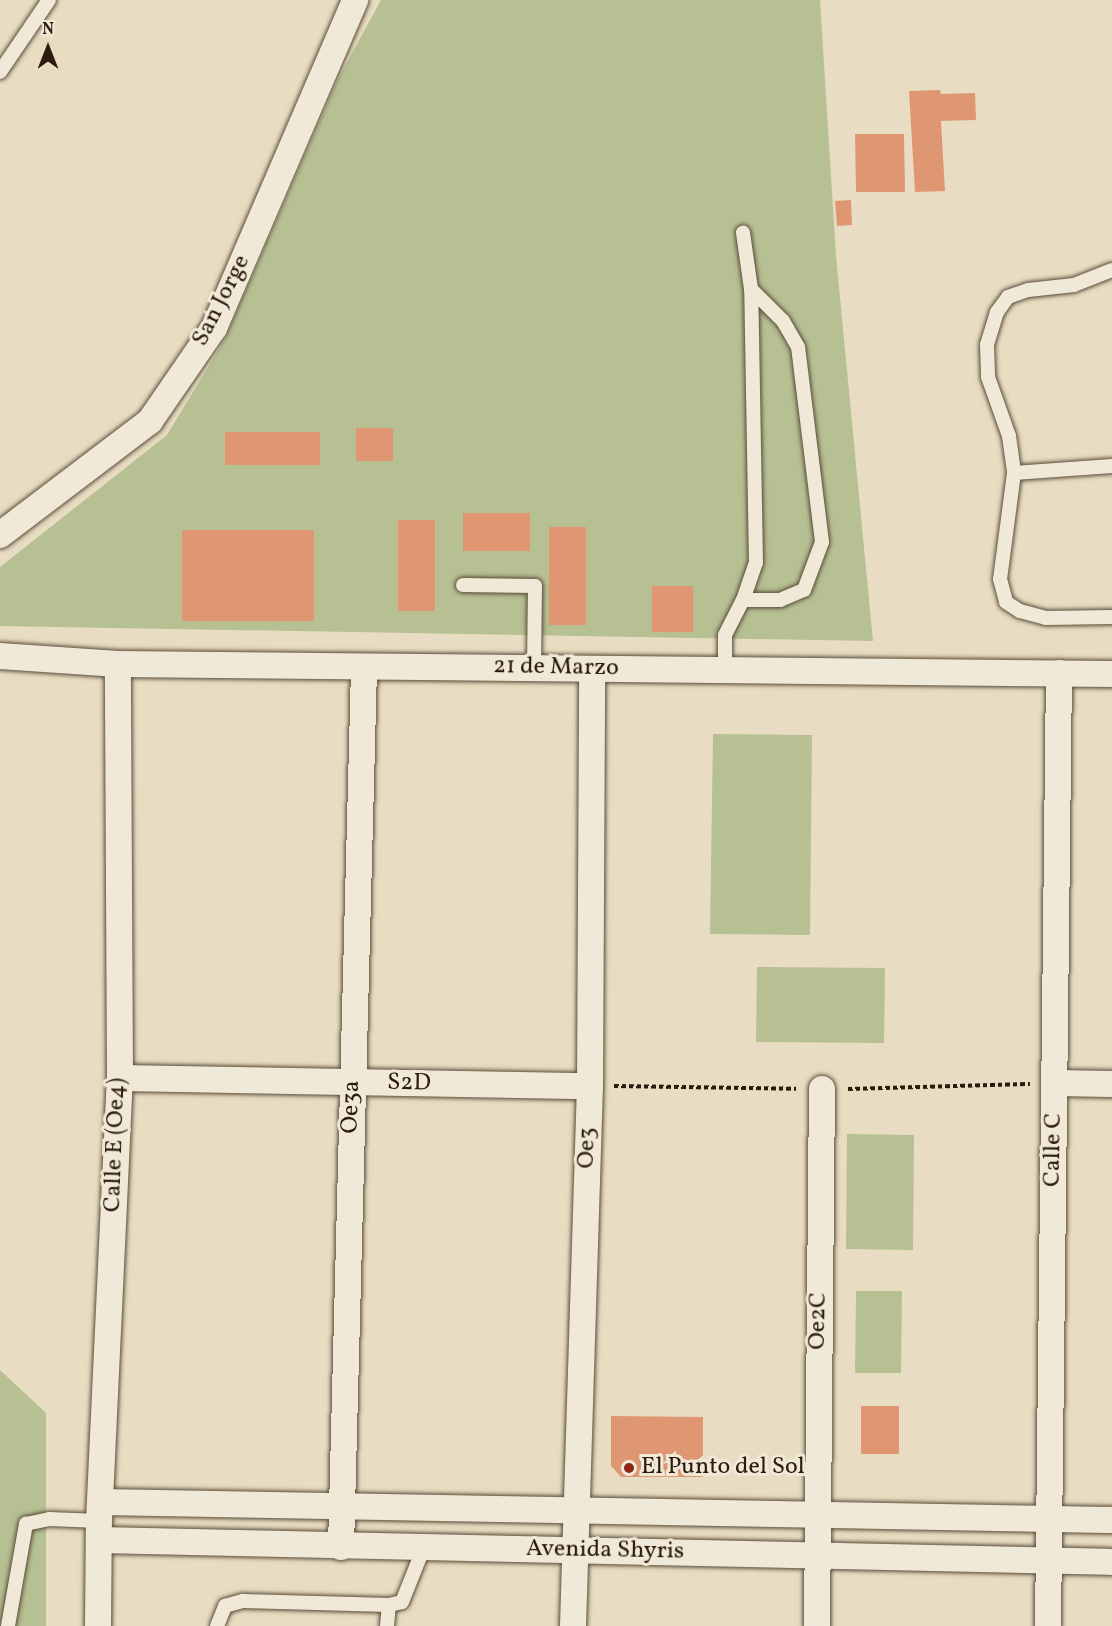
<!DOCTYPE html>
<html>
<head>
<meta charset="utf-8">
<style>
	body { margin:0 }
	#map { position:relative; width:1112px; height:1626px; overflow:hidden; background:#e8ddc2; font-family:Vollkorn,serif }
	div>[style] { position:absolute }
	[style*='--x'] { left:calc(var(--x)*1px); top:calc(var(--y)*1px); width:calc(var(--w)*1px); rotate:calc(var(--a)*1deg) }
	.green>* { inset:0; background:#b6c093 }
	.building>* { inset:0; background:#df9773 }
	.path>* { height:4px; margin-top:-2px; transform-origin:0; background:repeating-linear-gradient(90deg,#2c1b0d 0 4.5px,transparent 0 7.5px) }
	.roads { filter:drop-shadow(0 0 2px #5b4c3a) drop-shadow(0 0 2px #5b4c3a) }
	.service>* { height:14px; margin:-7px; padding:0 7px; transform-origin:7px; border-radius:7px; background:#f0e9d7 }
	.minor>* { height:26px; margin:-13px; padding:0 13px; transform-origin:13px; border-radius:13px; background:#f0e9d7 }
	.dots>* { width:16px; height:16px; translate:-50% -50%; box-sizing:border-box; border:3px solid #f0e9d7; border-radius:50% }
	span { translate:-50% -50%; white-space:nowrap; text-align:center; line-height:1.15; -webkit-text-stroke:6px #f0e9d7; paint-order:stroke }
	.street-label { font-size:24px; color:#2c1b0d }
	.poi-label { font-size:24px; color:#2c1b0d }
	.left { translate:0 -50%; text-align:left }
	.north { position:absolute; left:18px; top:18px; width:60px; height:60px; -webkit-text-stroke:4px #f0e9d7; paint-order:stroke; rotate:0deg; font-size:16px; font-weight:700; line-height:24px; text-align:center; color:#2c1b0d }
	.north::after { content:''; display:block; margin:auto; width:21px; height:27px; background:#2c1b0d; clip-path:polygon(50% 0,100% 100%,50% 72%,0 100%) }
</style>
</head>
<body>
<div id="map">
	<div class="green">
		<div style="clip-path:polygon(381px 0,820px 0,836px 256px,873px 641px,0 626px,0 567px,167px 435px,225px 339px,338px 79px)"></div>
		<div style="clip-path:polygon(713px 734px,812px 735px,810px 935px,710px 934px)"></div>
		<div style="clip-path:polygon(757px 967px,885px 968px,884px 1043px,756px 1042px)"></div>
		<div style="clip-path:polygon(847px 1134px,914px 1135px,913px 1250px,846px 1249px)"></div>
		<div style="clip-path:polygon(856px 1291px,902px 1291px,901px 1373px,855px 1373px)"></div>
		<div style="clip-path:polygon(0 1370px,46px 1413px,46px 1626px,0 1626px)"></div>
	</div>
	<div class="building">
		<div style="clip-path:polygon(940px 90px,941px 94px,975px 93px,976px 120px,941px 121px,945px 191px,915px 192px,909px 91px)"></div>
		<div style="clip-path:polygon(855px 134px,904px 134px,905px 192px,856px 192px)"></div>
		<div style="clip-path:polygon(851px 200px,852px 225px,837px 226px,835px 201px)"></div>
		<div style="clip-path:polygon(356px 428px,393px 428px,393px 461px,356px 461px)"></div>
		<div style="clip-path:polygon(225px 432px,320px 432px,320px 465px,225px 465px)"></div>
		<div style="clip-path:polygon(463px 513px,530px 513px,530px 551px,463px 551px)"></div>
		<div style="clip-path:polygon(398px 520px,435px 520px,435px 611px,398px 611px)"></div>
		<div style="clip-path:polygon(549px 527px,586px 527px,586px 625px,549px 625px)"></div>
		<div style="clip-path:polygon(182px 530px,314px 530px,314px 621px,182px 621px)"></div>
		<div style="clip-path:polygon(652px 586px,693px 586px,693px 632px,652px 632px)"></div>
		<div style="clip-path:polygon(861px 1406px,899px 1406px,899px 1454px,861px 1454px)"></div>
		<div style="clip-path:polygon(611px 1416px,703px 1417px,703px 1477px,621px 1477px,611px 1466px)"></div>
	</div>
	<div class="path">
		<div style="--x:614;--y:1086;--w:182;--a:0.9"></div>
		<div style="--x:848;--y:1089;--w:182;--a:-1.6"></div>
	</div>
	<div class="roads">
		<div class="service">
			<div style="--x:0;--y:72;--w:87;--a:-55.8"></div>
			<div style="--x:1112;--y:270;--w:41;--a:158.5"></div>
			<div style="--x:1074;--y:285;--w:46;--a:173.8"></div>
			<div style="--x:1028;--y:290;--w:21;--a:161"></div>
			<div style="--x:1008;--y:297;--w:19;--a:126"></div>
			<div style="--x:997;--y:312;--w:34;--a:107"></div>
			<div style="--x:987;--y:345;--w:32;--a:88"></div>
			<div style="--x:988;--y:377;--w:63;--a:70.4"></div>
			<div style="--x:1009;--y:436;--w:37;--a:82"></div>
			<div style="--x:1014;--y:473;--w:98;--a:-4.1"></div>
			<div style="--x:1014;--y:473;--w:107;--a:97.5"></div>
			<div style="--x:1000;--y:579;--w:24;--a:75"></div>
			<div style="--x:1006;--y:602;--w:17;--a:33"></div>
			<div style="--x:1020;--y:611;--w:27;--a:15"></div>
			<div style="--x:1046;--y:618;--w:66;--a:-0.9"></div>
			<div style="--x:463;--y:585;--w:72;--a:0.8"></div>
			<div style="--x:535;--y:586;--w:82;--a:90.7"></div>
			<div style="--x:743;--y:600;--w:37;--a:0"></div>
			<div style="--x:780;--y:600;--w:26;--a:-23"></div>
			<div style="--x:804;--y:590;--w:51;--a:-69.4"></div>
			<div style="--x:822;--y:542;--w:196;--a:-97"></div>
			<div style="--x:798;--y:347;--w:30;--a:-120"></div>
			<div style="--x:783;--y:321;--w:45;--a:-135"></div>
			<div style="--x:725;--y:670;--w:35;--a:-90"></div>
			<div style="--x:725;--y:635;--w:39;--a:-63"></div>
			<div style="--x:743;--y:600;--w:39;--a:-71"></div>
			<div style="--x:756;--y:563;--w:274;--a:-91"></div>
			<div style="--x:751;--y:289;--w:57;--a:-98.1"></div>
			<div style="--x:8;--y:1626;--w:104;--a:-80"></div>
			<div style="--x:26;--y:1524;--w:24;--a:-12"></div>
			<div style="--x:49;--y:1519;--w:50;--a:2.3"></div>
			<div style="--x:217;--y:1626;--w:22;--a:-68"></div>
			<div style="--x:225;--y:1606;--w:19;--a:-16"></div>
			<div style="--x:243;--y:1601;--w:146;--a:1.6"></div>
			<div style="--x:389;--y:1605;--w:13;--a:-13"></div>
			<div style="--x:402;--y:1602;--w:59;--a:-68.2"></div>
			<div style="--x:387;--y:1626;--w:21;--a:-85"></div>
		</div>
		<div class="minor">
			<div style="--x:0;--y:535;--w:188;--a:-37.2"></div>
			<div style="--x:150;--y:421;--w:113;--a:-55.5"></div>
			<div style="--x:214;--y:328;--w:357;--a:-66.7"></div>
			<div style="--x:0;--y:656;--w:118;--a:3.9"></div>
			<div style="--x:118;--y:664;--w:994;--a:0.58"></div>
			<div style="--x:120;--y:1078;--w:470;--a:1"></div>
			<div style="--x:1055;--y:1083;--w:57;--a:1"></div>
			<div style="--x:101;--y:1502;--w:1011;--a:1.02"></div>
			<div style="--x:99;--y:1540;--w:1013;--a:1.24"></div>
			<div style="--x:341;--y:1547;--w:880;--a:-88.5"></div>
			<div style="--x:98;--y:1626;--w:105;--a:-89.5"></div>
			<div style="--x:99;--y:1521;--w:443;--a:-87.3"></div>
			<div style="--x:120;--y:1078;--w:414;--a:-90.3"></div>
			<div style="--x:573;--y:1626;--w:540;--a:-88.2"></div>
			<div style="--x:590;--y:1086;--w:417;--a:-89.7"></div>
			<div style="--x:817;--y:1626;--w:537;--a:-89.47"></div>
			<div style="--x:1048;--y:1626;--w:953;--a:-89.34"></div>
		</div>
	</div>
	<div class="dots">
		<div style="left:629px;top:1468px;background:#8f2418"></div>
	</div>
	<div class="street-label">
		<span style="left:222px;top:301px;rotate:-63deg">San Jorge</span>
		<span style="left:556px;top:668px;rotate:1deg">21 de Marzo</span>
		<span style="left:409px;top:1084px;rotate:1deg">S2D</span>
		<span style="left:352px;top:1107px;rotate:-88deg">Oe3a</span>
		<span style="left:116px;top:1145px;rotate:-88deg">Calle E (Oe4)</span>
		<span style="left:588px;top:1148px;rotate:-88deg">Oe3</span>
		<span style="left:1054px;top:1150px;rotate:-89deg">Calle C</span>
		<span style="left:819px;top:1321px;rotate:-89deg">Oe2C</span>
		<span style="left:605px;top:1551px;rotate:1deg">Avenida Shyris</span>
	</div>
	<div class="poi-label">
		<span class="left" style="left:641px;top:1468px">El Punto del Sol</span>
	</div>
	<div class="north">N</div>
</div>
</body>
</html>
